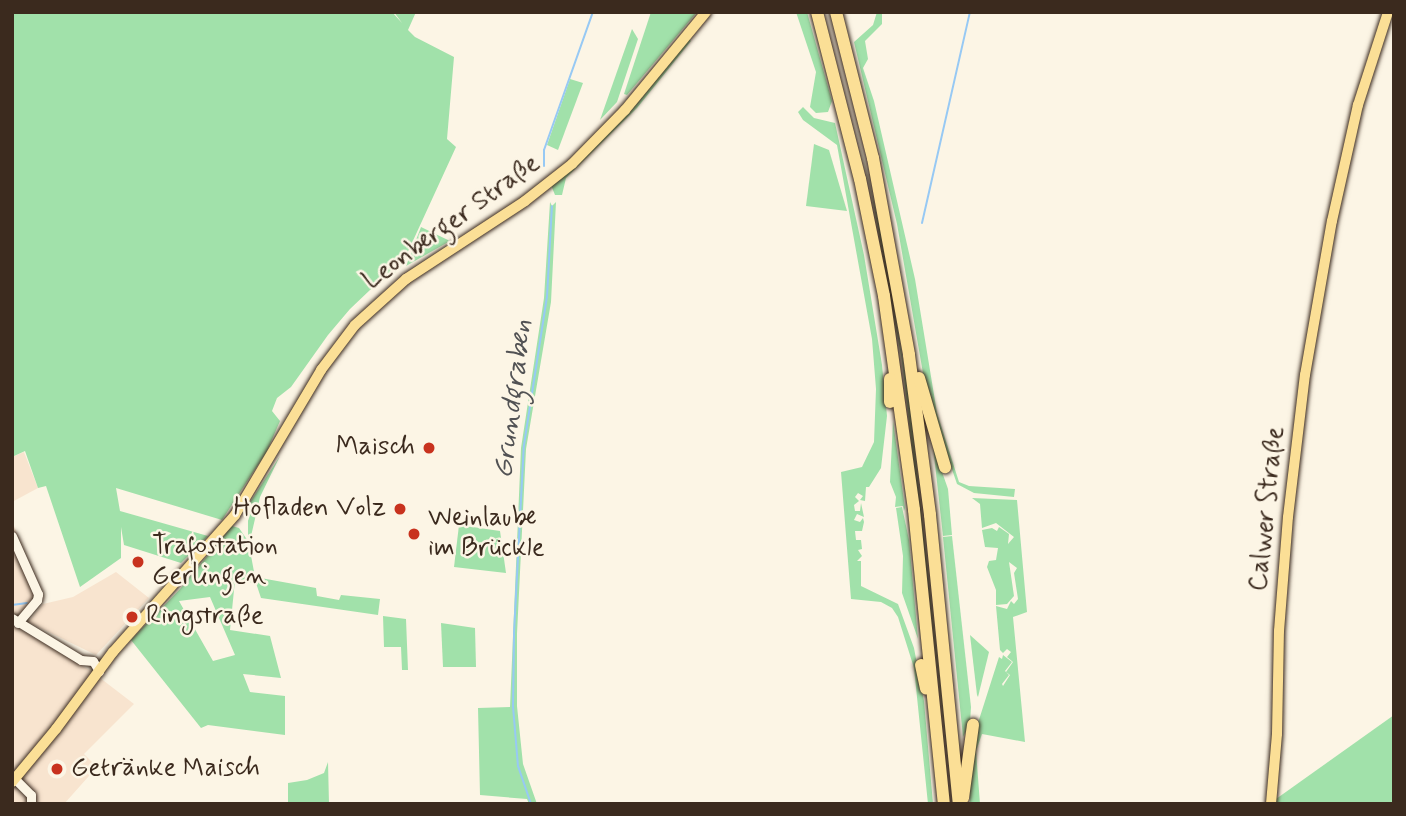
<!DOCTYPE html>
<html>
<head>
<meta charset="utf-8">
<style>
	body { margin:0 }
	#map { position:relative; width:1406px; height:816px; overflow:hidden; background:#fcf5e5; font-family:Mynerve,sans-serif }
	div>[style] { position:absolute }
	[style*='--x'] { left:calc(var(--x)*1px); top:calc(var(--y)*1px); width:calc(var(--w)*1px); rotate:calc(var(--a)*1deg) }
	.built>* { inset:0; background:#f8e4cf }
	.green>* { inset:0; background:#a1e1aa }
	.stream>* { height:2px; margin:-1px; padding:0 1px; transform-origin:1px; border-radius:1px; background:#97c9f4 }
	.roads { filter:drop-shadow(0 0 2px #3b2a1e) drop-shadow(0 0 2px #3b2a1e) }
	.minor>* { height:9px; margin:-4.5px; padding:0 4.5px; transform-origin:4.5px; border-radius:4.5px; background:#fcf5e5 }
	.major>* { height:10px; margin:-5px; padding:0 5px; transform-origin:5px; border-radius:5px; background:#fbdf96 }
	.highway>* { height:12px; margin:-6px; padding:0 6px; transform-origin:6px; border-radius:6px; background:#fbdf96 }
	.dots>* { width:19px; height:19px; translate:-50% -50%; box-sizing:border-box; border:4px solid #fcf5e5; border-radius:50% }
	span { translate:-50% -50%; white-space:nowrap; text-align:center; line-height:1.15; -webkit-text-stroke:5px #fcf5e5; paint-order:stroke }
	.street-label { font-size:26px; color:#3b2a1e }
	.poi-label { font-size:26px; color:#3b2a1e }
	.right { translate:-100% -50%; text-align:right }
	.left { translate:0 -50%; text-align:left }
	.water-label { font-size:28px; color:#525254; font-style:italic }
	.frame { position:absolute; inset:0; border:14px solid #3b2a1e; pointer-events:none }
</style>
</head>
<body>
<div id="map">
	<div class="built">
		<div style="clip-path:polygon(24px 452px,38px 488px,12px 502px,12px 457px)"></div>
		<div style="clip-path:polygon(12px 521px,43px 598px,28px 605px,13px 625px,91px 671px,134px 704px,84px 754px,97px 767px,64px 804px,12px 804px)"></div>
		<div style="clip-path:polygon(116px 572px,149px 598px,96px 655px,28px 622px,43px 604px,73px 597px)"></div>
	</div>
	<div class="green">
		<div style="clip-path:polygon(12px 12px,392px 12px,402px 23px,394px 12px,416px 12px,408px 30px,415px 37px,454px 57px,447px 139px,456px 147px,400px 269px,370px 290px,350px 309px,328px 335px,291px 387px,277px 398px,272px 411px,280px 421px,267px 451px,222px 520px,116px 488px,120px 511px,208px 536px,181px 563px,124px 545px,121px 527px,121px 558px,80px 587px,46px 486px,38px 488px,25px 451px,12px 457px)"></div>
		<div style="clip-path:polygon(651px 12px,697px 12px,627px 95px,624px 94px)"></div>
		<div style="clip-path:polygon(796px 12px,807px 12px,832px 101px,828px 112px,816px 113px,810px 107px,816px 72px)"></div>
		<div style="clip-path:polygon(877px 12px,882px 12px,882px 24px,865px 41px,868px 59px,863px 68px,874px 101px,915px 279px,937px 413px,959px 482px,969px 486px,1015px 489px,1014px 497px,974px 493px,957px 484px,927px 396px,897px 224px,854px 42px,873px 25px)"></div>
		<div style="clip-path:polygon(632px 29px,638px 39px,617px 102px,600px 120px)"></div>
		<div style="clip-path:polygon(688px 38px,691px 41px,637px 108px,566px 178px,562px 195px,555px 195px,551px 185px)"></div>
		<div style="clip-path:polygon(570px 79px,583px 83px,558px 150px,547px 145px)"></div>
		<div style="clip-path:polygon(851px 105px,881px 233px,909px 396px,953px 804px,902px 361px,872px 196px)"></div>
		<div style="clip-path:polygon(803px 107px,814px 118px,835px 123px,864px 255px,882px 365px,887px 416px,881px 468px,869px 487px,866px 487px,865px 501px,860px 500px,863px 496px,858px 493px,855px 497px,859px 501px,854px 505px,855px 511px,860px 511px,861px 503px,864px 517px,857px 514px,854px 520px,860px 522px,863px 518px,864px 522px,862px 531px,855px 531px,856px 540px,861px 540px,862px 549px,858px 550px,862px 556px,857px 561px,861px 561px,861px 586px,898px 604px,914px 648px,924px 701px,933px 804px,928px 804px,914px 668px,898px 617px,892px 608px,881px 602px,851px 599px,841px 472px,862px 467px,874px 442px,876px 389px,872px 339px,837px 145px,803px 120px,798px 112px)"></div>
		<div style="clip-path:polygon(814px 144px,829px 150px,847px 211px,806px 206px)"></div>
		<div style="clip-path:polygon(550px 202px,552px 206px,556px 202px,551px 302px,526px 449px,517px 634px,517px 706px,523px 764px,537px 804px,529px 804px,527px 799px,480px 795px,478px 708px,510px 707px,521px 448px,544px 298px)"></div>
		<div style="clip-path:polygon(421px 227px,450px 241px,406px 266px)"></div>
		<div style="clip-path:polygon(893px 421px,905px 508px,904px 511px,903px 506px,895px 507px,896px 497px,890px 482px)"></div>
		<div style="clip-path:polygon(933px 446px,948px 489px,952px 535px,943px 536px)"></div>
		<div style="clip-path:polygon(evenodd,280px 456px,260px 497px,249px 545px,255px 577px,316px 588px,317px 596px,339px 600px,341px 595px,380px 599px,378px 615px,261px 598px,256px 583px,235px 580px,230px 630px,270px 636px,281px 678px,243px 674px,250px 692px,285px 696px,285px 735px,208px 725px,201px 728px,131px 640px,180px 589px,232px 526px,239px 528px,248px 541px,248px 519px,243px 513px,280px 456px,210px 597px,235px 655px,213px 661px,179px 601px,210px 597px)"></div>
		<div style="clip-path:polygon(972px 498px,1017px 500px,1027px 612px,1013px 617px,1025px 742px,982px 734px,976px 751px,980px 804px,970px 804px,969px 781px,977px 726px,999px 657px,1002px 659px,1003px 655px,1012px 662px,1005px 671px,1009px 675px,1002px 684px,1003px 686px,1010px 675px,1006px 672px,1013px 662px,1007px 657px,1011px 652px,1007px 649px,1003px 653px,1000px 650px,996px 606px,1007px 609px,1011px 601px,1014px 604px,1018px 599px,1014px 573px,1017px 568px,1009px 562px,1014px 596px,1007px 604px,996px 605px,996px 590px,987px 567px,989px 561px,996px 560px,998px 548px,985px 547px,982px 530px,992px 528px,997px 531px,999px 527px,1009px 534px,1008px 544px,1014px 537px,996px 523px,982px 528px,980px 504px)"></div>
		<div style="clip-path:polygon(902px 507px,909px 540px,918px 639px,902px 593px,903px 556px,896px 508px)"></div>
		<div style="clip-path:polygon(459px 525px,500px 531px,506px 573px,454px 567px)"></div>
		<div style="clip-path:polygon(952px 536px,971px 707px,970px 723px,963px 737px,943px 537px)"></div>
		<div style="clip-path:polygon(383px 616px,406px 619px,408px 670px,402px 670px,401px 647px,384px 647px)"></div>
		<div style="clip-path:polygon(441px 623px,475px 628px,476px 667px,443px 667px)"></div>
		<div style="clip-path:polygon(970px 635px,989px 652px,978px 697px,977px 695px)"></div>
		<div style="clip-path:polygon(1394px 715px,1394px 804px,1275px 804px,1276px 799px)"></div>
		<div style="clip-path:polygon(328px 762px,329px 804px,288px 804px,288px 783px,307px 780px,324px 773px)"></div>
	</div>
	<div class="stream">
		<div style="--x:544;--y:166;--w:16;--a:-90"></div>
		<div style="--x:544;--y:150;--w:146;--a:-70.5"></div>
		<div style="--x:922;--y:223;--w:216;--a:-77.2"></div>
		<div style="--x:12;--y:605;--w:15;--a:-8"></div>
		<div style="--x:531;--y:804;--w:40;--a:-108.9"></div>
		<div style="--x:518;--y:766;--w:59;--a:-94.8"></div>
		<div style="--x:513;--y:707;--w:74;--a:-89.2"></div>
		<div style="--x:514;--y:633;--w:188;--a:-87"></div>
		<div style="--x:524;--y:445;--w:150;--a:-81.2"></div>
		<div style="--x:547;--y:297;--w:91;--a:-86.9"></div>
	</div>
	<div class="roads">
		<div class="minor">
			<div style="--x:12;--y:536;--w:64;--a:65.9"></div>
			<div style="--x:38;--y:594;--w:6;--a:99"></div>
			<div style="--x:37;--y:600;--w:30;--a:130"></div>
			<div style="--x:12;--y:618;--w:81;--a:31.3"></div>
			<div style="--x:81;--y:660;--w:12;--a:5"></div>
			<div style="--x:93;--y:661;--w:12;--a:59"></div>
			<div style="--x:12;--y:776;--w:27;--a:45"></div>
			<div style="--x:31;--y:795;--w:9;--a:90"></div>
		</div>
		<div class="major">
			<div style="--x:12;--y:782;--w:69;--a:-50.3"></div>
			<div style="--x:56;--y:729;--w:96;--a:-53.5"></div>
			<div style="--x:113;--y:652;--w:183;--a:-48.3"></div>
			<div style="--x:235;--y:515;--w:169;--a:-59.3"></div>
			<div style="--x:321;--y:370;--w:56;--a:-52.9"></div>
			<div style="--x:355;--y:325;--w:69;--a:-42"></div>
			<div style="--x:406;--y:279;--w:142;--a:-33.2"></div>
			<div style="--x:525;--y:201;--w:60;--a:-38.2"></div>
			<div style="--x:572;--y:164;--w:76;--a:-45.5"></div>
			<div style="--x:625;--y:110;--w:127;--a:-50.4"></div>
			<div style="--x:1271;--y:804;--w:70;--a:-85.1"></div>
			<div style="--x:1277;--y:734;--w:103;--a:-88.9"></div>
			<div style="--x:1279;--y:631;--w:114;--a:-85.5"></div>
			<div style="--x:1288;--y:517;--w:143;--a:-83.2"></div>
			<div style="--x:1305;--y:375;--w:156;--a:-80.1"></div>
			<div style="--x:1332;--y:221;--w:119;--a:-77.4"></div>
			<div style="--x:1358;--y:105;--w:98;--a:-72.1"></div>
		</div>
		<div class="highway">
			<div style="--x:817;--y:12;--w:172;--a:75.6"></div>
			<div style="--x:860;--y:179;--w:119;--a:78.4"></div>
			<div style="--x:884;--y:296;--w:216;--a:82"></div>
			<div style="--x:914;--y:510;--w:296;--a:84.2"></div>
			<div style="--x:836;--y:12;--w:151;--a:75.8"></div>
			<div style="--x:873;--y:158;--w:200;--a:79.6"></div>
			<div style="--x:909;--y:355;--w:161;--a:82.5"></div>
			<div style="--x:930;--y:515;--w:290;--a:84.3"></div>
			<div style="--x:919;--y:378;--w:93;--a:73.7"></div>
			<div style="--x:890;--y:379;--w:23;--a:90"></div>
			<div style="--x:921;--y:665;--w:24;--a:78"></div>
			<div style="--x:963;--y:798;--w:74;--a:-82.2"></div>
		</div>
	</div>
	<div class="dots">
		<div style="left:429px;top:448px;background:#c8321e"></div>
		<div style="left:400px;top:509px;background:#c8321e"></div>
		<div style="left:414px;top:534px;background:#c8321e"></div>
		<div style="left:138px;top:562px;background:#c8321e"></div>
		<div style="left:132px;top:617px;background:#c8321e"></div>
		<div style="left:57px;top:769px;background:#c8321e"></div>
	</div>
	<div class="street-label">
		<span style="left:452px;top:223px;rotate:-36deg">Leonberger Straße</span>
		<span style="left:1268px;top:509px;rotate:-84deg">Calwer Straße</span>
	</div>
	<div class="poi-label">
		<span class="right" style="left:415px;top:448px">Maisch</span>
		<span class="right" style="left:386px;top:509px">Hofladen Volz</span>
		<span class="left" style="left:428px;top:534px">Weinlaube<br>im Brückle</span>
		<span class="left" style="left:152px;top:562px">Trafostation<br>Gerlingen</span>
		<span class="left" style="left:146px;top:617px">Ringstraße</span>
		<span class="left" style="left:71px;top:769px">Getränke Maisch</span>
	</div>
	<div class="water-label">
		<span style="left:514px;top:399px;rotate:-83deg">Grundgraben</span>
	</div>
	<div class="frame"></div>
</div>
</body>
</html>
